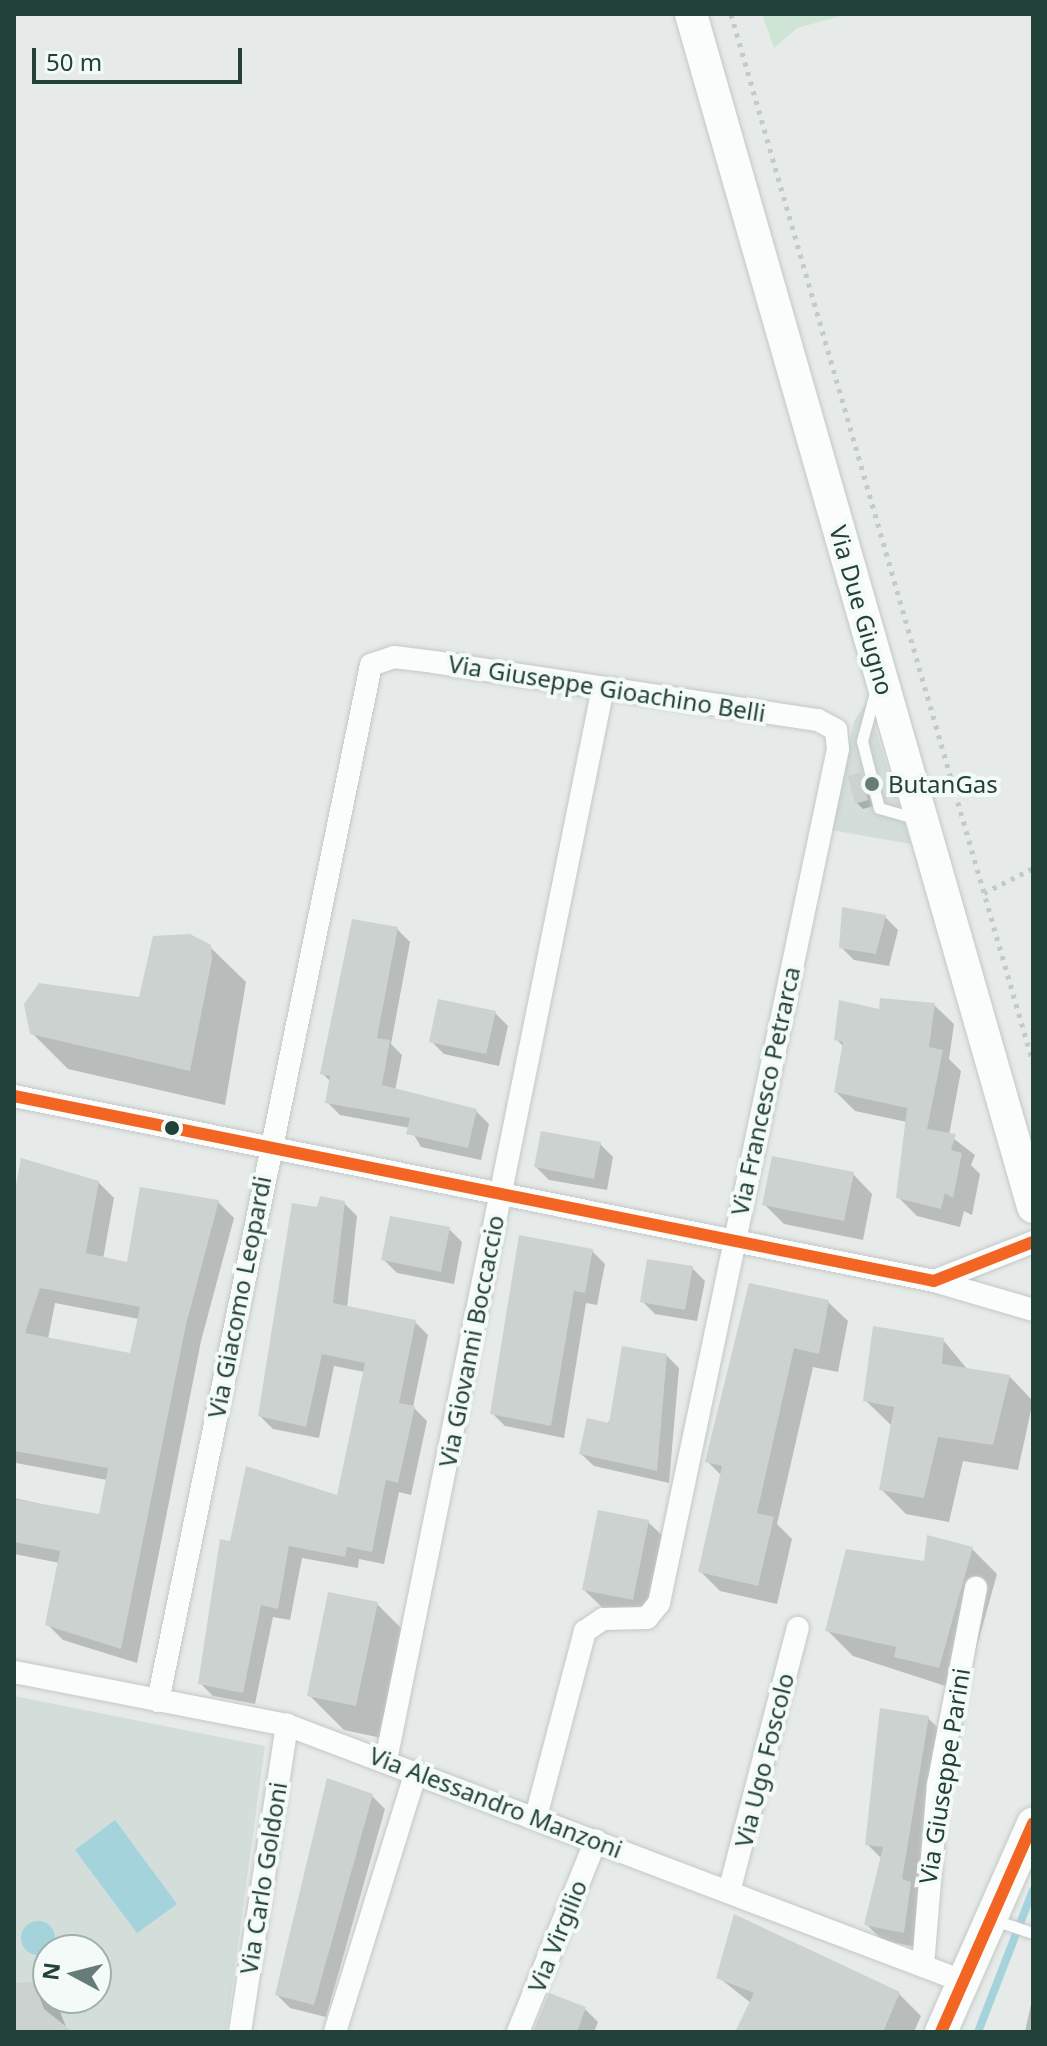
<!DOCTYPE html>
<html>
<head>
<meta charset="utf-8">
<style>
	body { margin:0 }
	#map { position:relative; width:1047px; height:2046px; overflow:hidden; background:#e6ebe9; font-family:"Noto Sans",sans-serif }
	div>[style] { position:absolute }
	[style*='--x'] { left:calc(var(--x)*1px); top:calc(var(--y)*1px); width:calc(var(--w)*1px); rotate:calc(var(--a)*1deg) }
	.built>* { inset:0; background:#d3ddd9 }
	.green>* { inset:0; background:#cee5d5 }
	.water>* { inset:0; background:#a4d3dc }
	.round { border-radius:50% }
	.shadow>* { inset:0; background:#0003 }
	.stream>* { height:8px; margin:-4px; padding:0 4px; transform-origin:4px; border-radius:4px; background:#a4d3dc }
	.building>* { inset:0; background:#ccd2d0 }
	.path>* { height:5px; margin-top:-2.5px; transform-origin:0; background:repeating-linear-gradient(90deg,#c2cbc9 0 4px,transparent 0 10px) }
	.roads { filter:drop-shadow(0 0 2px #c3c8c6) drop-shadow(0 0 2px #c3c8c6) }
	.service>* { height:11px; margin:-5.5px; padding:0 5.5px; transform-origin:5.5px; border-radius:5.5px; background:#fbfcfc }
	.minor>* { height:22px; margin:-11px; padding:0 11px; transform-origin:11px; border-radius:11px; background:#fbfcfc }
	.secondary>* { height:32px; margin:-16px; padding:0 16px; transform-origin:16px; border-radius:16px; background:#fbfcfc }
	.bus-1>* { height:12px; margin:-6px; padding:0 6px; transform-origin:6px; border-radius:6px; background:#f26522 }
	.dots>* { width:22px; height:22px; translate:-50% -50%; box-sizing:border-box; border:4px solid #f4faf7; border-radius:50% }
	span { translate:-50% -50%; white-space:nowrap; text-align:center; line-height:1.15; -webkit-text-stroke:8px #f4faf7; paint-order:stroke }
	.street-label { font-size:24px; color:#214139 }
	.poi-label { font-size:24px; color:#214139 }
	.left { translate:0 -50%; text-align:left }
	.frame { position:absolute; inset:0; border:16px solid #214139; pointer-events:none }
	.north { position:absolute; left:32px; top:1934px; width:80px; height:80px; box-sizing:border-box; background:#f4faf7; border:2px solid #a0b0ab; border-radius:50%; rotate:277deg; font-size:22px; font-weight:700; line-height:32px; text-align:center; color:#214139 }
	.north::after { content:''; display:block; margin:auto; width:28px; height:36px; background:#667c77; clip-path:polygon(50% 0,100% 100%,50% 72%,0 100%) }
	.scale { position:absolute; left:32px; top:48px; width:210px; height:36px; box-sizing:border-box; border:4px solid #214139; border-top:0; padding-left:10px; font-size:24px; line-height:28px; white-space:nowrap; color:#214139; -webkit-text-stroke:6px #f4faf7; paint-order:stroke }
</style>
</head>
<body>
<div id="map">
	<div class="built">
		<div style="clip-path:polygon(867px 702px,911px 844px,831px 830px,854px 721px)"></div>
		<div style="clip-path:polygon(evenodd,14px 1696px,265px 1746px,226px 2032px,14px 2032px,14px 1696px,48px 1950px,96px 1950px,96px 1998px,48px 1998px,48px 1950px)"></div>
	</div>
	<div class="green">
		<div style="clip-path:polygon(762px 14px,848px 14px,797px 28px,774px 48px)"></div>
	</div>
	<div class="water">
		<div style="clip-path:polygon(115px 1820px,177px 1904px,137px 1933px,75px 1850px)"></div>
		<div class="round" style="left:21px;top:1921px;width:34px;height:34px"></div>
	</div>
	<div class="shadow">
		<div style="clip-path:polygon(861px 774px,873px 806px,863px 809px,857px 803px)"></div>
		<div style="clip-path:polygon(885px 917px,898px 930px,889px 966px,854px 960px,841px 947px)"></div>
		<div style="clip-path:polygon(397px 929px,410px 942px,391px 1044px,402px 1055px,395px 1091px,476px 1111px,489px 1124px,481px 1160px,421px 1147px,410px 1128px,340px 1115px,327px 1102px,331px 1082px,323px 1074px)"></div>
		<div style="clip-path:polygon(210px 947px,246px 982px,225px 1105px,68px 1069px,32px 1033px,140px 999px)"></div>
		<div style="clip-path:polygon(934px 1005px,954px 1024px,949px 1059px,961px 1071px,949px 1135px,975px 1155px,971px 1165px,980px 1174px,972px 1215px,964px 1211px,960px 1227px,917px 1216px,898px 1197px,907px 1122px,855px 1111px,836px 1092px,844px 1047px,836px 1039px,881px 1011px)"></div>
		<div style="clip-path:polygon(495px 1013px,508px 1026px,499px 1066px,444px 1054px,431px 1041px)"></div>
		<div style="clip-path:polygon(600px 1144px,613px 1157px,607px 1190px,549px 1180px,536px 1167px)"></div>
		<div style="clip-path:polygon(853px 1174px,872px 1194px,863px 1240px,784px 1224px,765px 1205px)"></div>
		<div style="clip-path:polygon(evenodd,98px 1182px,114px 1198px,103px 1259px,129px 1264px,218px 1202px,234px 1218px,201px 1341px,137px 1663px,63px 1640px,47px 1624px,60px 1563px,14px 1554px,14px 1498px,100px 1517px,107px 1480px,16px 1463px,14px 1477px,14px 1203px,98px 1182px,55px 1303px,139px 1319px,132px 1355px,48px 1339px,55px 1303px)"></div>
		<div style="clip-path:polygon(344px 1203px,357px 1216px,347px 1308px,415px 1322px,428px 1335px,413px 1407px,427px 1421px,411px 1495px,399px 1492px,384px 1564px,359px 1559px,358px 1568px,302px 1558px,290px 1620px,273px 1617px,255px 1704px,213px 1696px,200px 1683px,231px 1543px,338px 1498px,365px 1372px,334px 1366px,319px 1438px,273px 1429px,260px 1416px,319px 1210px)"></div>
		<div style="clip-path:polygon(449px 1229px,462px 1242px,454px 1284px,397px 1273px,384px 1260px)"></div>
		<div style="clip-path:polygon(592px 1251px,605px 1264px,597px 1305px,586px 1303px,564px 1438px,505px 1426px,492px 1413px)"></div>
		<div style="clip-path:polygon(692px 1268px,705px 1281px,697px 1321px,655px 1314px,642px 1301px)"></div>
		<div style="clip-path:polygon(828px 1302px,848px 1321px,838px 1372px,813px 1367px,777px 1524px,792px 1539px,777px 1604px,720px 1591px,700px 1571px,722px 1476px,708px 1462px)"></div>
		<div style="clip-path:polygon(943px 1340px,968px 1370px,1010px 1377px,1033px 1401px,1018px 1470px,963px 1461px,949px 1522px,906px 1514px,881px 1489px,892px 1426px,865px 1400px)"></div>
		<div style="clip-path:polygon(666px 1355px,679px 1368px,669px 1483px,594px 1466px,581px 1454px)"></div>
		<div style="clip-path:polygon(648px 1522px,668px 1541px,652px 1618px,604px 1609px,584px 1590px)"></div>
		<div style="clip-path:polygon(972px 1549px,997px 1574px,964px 1692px,853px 1656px,827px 1630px)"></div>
		<div style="clip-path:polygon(377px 1604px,412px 1639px,391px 1740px,344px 1730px,309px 1695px)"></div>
		<div style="clip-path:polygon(928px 1718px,944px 1734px,920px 1948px,882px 1940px,866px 1924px,882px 1859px,867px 1844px)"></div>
		<div style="clip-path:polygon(372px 1796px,385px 1809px,326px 2017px,290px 2008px,277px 1995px)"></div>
		<div style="clip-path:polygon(735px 1917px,899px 1994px,921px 2016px,914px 2032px,737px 2032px,751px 2003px,718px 1977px)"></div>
		<div style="clip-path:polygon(33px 1984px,59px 2009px,68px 2032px,14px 2032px,14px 1985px)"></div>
		<div style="clip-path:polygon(1033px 1995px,1033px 2032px,1025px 2032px)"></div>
		<div style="clip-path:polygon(585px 2009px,598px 2022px,594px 2032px,533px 2032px)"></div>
	</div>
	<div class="stream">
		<div style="--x:978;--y:2032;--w:152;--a:-68.8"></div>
	</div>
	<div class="building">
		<div style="clip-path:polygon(861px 772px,868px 800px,855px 804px,848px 776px)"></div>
		<div style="clip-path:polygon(842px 907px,886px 915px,876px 954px,839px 948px)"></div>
		<div style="clip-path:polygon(352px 919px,398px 927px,377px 1038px,390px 1040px,382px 1085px,477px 1109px,468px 1148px,406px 1134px,410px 1118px,325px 1103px,330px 1076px,320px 1074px)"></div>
		<div style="clip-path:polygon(190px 934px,211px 945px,212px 959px,190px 1071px,30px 1034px,24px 1004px,39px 983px,139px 997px,153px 936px)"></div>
		<div style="clip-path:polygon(880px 998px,935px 1003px,929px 1047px,943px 1050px,927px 1129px,956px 1134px,951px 1150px,962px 1153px,953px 1198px,945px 1193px,941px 1209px,896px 1198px,907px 1108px,834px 1092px,843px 1042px,834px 1040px,839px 1000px,879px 1009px)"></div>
		<div style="clip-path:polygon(438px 999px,496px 1011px,486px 1054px,429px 1042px)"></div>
		<div style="clip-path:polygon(541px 1131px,601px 1142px,594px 1179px,534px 1167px)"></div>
		<div style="clip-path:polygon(772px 1156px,854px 1172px,844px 1221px,762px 1205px)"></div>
		<div style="clip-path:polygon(evenodd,21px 1158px,99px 1181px,86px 1253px,127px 1262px,140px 1187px,219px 1200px,186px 1325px,121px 1649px,45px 1625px,60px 1551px,14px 1542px,14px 1499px,99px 1514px,108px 1468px,14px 1451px,14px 1195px,21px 1158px,40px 1288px,140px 1307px,130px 1353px,25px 1333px,40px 1288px)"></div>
		<div style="clip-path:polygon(320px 1196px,345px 1201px,333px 1303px,416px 1320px,399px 1403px,415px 1406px,398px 1483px,386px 1480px,372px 1552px,347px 1547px,345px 1557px,289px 1546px,278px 1609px,261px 1605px,243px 1693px,198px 1684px,220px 1539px,230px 1541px,246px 1466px,337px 1495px,365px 1363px,322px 1354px,306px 1427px,258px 1416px,292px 1203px,317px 1207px)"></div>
		<div style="clip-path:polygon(390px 1216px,450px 1227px,441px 1272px,381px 1260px)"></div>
		<div style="clip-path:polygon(519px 1235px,593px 1249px,585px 1293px,574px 1291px,551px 1426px,490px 1414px)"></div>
		<div style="clip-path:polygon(647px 1259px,693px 1266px,685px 1310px,640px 1302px)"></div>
		<div style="clip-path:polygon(749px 1283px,829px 1300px,819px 1354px,794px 1348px,757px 1513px,774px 1517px,758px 1586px,698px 1572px,722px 1466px,705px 1462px)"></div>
		<div style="clip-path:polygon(873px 1326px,944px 1338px,942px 1364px,1010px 1375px,993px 1445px,938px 1437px,924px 1498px,879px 1490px,894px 1407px,863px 1401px)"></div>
		<div style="clip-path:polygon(622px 1346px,667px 1354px,657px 1471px,579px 1454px,587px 1418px,609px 1423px)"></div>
		<div style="clip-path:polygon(598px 1510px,649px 1520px,633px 1600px,582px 1590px)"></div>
		<div style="clip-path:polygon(927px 1535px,973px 1547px,939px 1668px,894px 1657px,896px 1647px,825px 1631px,846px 1549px,924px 1561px)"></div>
		<div style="clip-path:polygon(328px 1592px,378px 1602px,356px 1706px,307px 1696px)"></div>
		<div style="clip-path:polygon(880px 1708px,929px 1716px,902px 1879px,911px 1882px,904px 1933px,864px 1925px,883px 1847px,865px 1845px)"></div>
		<div style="clip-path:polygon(327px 1778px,373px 1794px,314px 2005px,275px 1995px)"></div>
		<div style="clip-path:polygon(734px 1914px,900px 1992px,883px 2032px,735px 2032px,754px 1993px,716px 1978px)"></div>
		<div style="clip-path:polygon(34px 1982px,44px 2009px,73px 2032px,14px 2032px,14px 1983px)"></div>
		<div style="clip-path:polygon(549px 1993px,586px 2007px,577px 2032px,533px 2032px)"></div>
	</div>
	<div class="path">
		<div style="--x:731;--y:14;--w:1092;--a:73.94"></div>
		<div style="--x:984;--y:893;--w:55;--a:-27"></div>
	</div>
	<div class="roads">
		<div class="service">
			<div style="--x:876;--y:689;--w:54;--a:105.1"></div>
			<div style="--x:862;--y:741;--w:69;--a:75.8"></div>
			<div style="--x:879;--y:808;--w:40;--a:16"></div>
			<div style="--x:994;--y:1920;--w:41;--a:18.4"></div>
		</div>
		<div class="minor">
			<div style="--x:14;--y:1096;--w:938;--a:11.37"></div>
			<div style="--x:934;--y:1281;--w:103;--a:16.3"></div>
			<div style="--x:934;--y:1281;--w:106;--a:-21.5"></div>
			<div style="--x:14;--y:1672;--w:278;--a:11"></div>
			<div style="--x:287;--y:1725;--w:725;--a:20.76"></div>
			<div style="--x:158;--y:1701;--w:1058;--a:-78.38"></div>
			<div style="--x:371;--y:665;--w:24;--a:-19"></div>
			<div style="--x:394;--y:657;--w:40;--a:7.1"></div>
			<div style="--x:434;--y:662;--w:388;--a:8.6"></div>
			<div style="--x:818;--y:720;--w:21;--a:29"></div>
			<div style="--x:836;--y:730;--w:19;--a:84"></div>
			<div style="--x:838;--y:749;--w:873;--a:101.84"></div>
			<div style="--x:659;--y:1603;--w:19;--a:129"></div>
			<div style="--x:647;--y:1618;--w:44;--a:178.7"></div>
			<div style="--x:603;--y:1619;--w:22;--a:146"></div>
			<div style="--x:585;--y:1631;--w:191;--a:104.8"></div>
			<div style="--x:386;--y:1760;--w:1094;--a:-78.56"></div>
			<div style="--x:729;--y:1892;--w:273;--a:-75.4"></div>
			<div style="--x:923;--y:1966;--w:182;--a:-85.3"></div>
			<div style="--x:938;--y:1785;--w:201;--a:-79.1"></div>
			<div style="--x:240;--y:2032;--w:311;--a:-81.3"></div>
			<div style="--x:335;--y:2032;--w:272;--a:-72.7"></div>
			<div style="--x:518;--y:2032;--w:207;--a:-67.9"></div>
		</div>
		<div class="secondary">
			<div style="--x:691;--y:14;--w:1241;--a:74"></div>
			<div style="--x:941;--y:2032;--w:228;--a:-66.2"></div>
		</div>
	</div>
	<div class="bus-1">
		<div style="--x:14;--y:1096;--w:938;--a:11.37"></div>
		<div style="--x:934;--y:1281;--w:106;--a:-21.5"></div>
		<div style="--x:941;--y:2032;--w:228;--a:-66.2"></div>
	</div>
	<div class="dots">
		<div style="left:872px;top:784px;background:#667c77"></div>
		<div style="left:172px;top:1128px;background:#214139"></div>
	</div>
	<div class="street-label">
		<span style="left:862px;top:610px;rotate:74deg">Via Due Giugno</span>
		<span style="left:607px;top:688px;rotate:9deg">Via Giuseppe Gioachino Belli</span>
		<span style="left:765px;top:1091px;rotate:-78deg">Via Francesco Petrarca</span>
		<span style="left:239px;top:1297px;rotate:-79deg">Via Giacomo Leopardi</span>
		<span style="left:471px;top:1341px;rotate:-79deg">Via Giovanni Boccaccio</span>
		<span style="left:764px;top:1760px;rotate:-76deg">Via Ugo Foscolo</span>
		<span style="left:944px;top:1776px;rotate:-81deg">Via Giuseppe Parini</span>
		<span style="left:496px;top:1802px;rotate:21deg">Via Alessandro Manzoni</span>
		<span style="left:263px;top:1878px;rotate:-81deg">Via Carlo Goldoni</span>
		<span style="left:557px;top:1936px;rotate:-68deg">Via Virgilio</span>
	</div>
	<div class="poi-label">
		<span class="left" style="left:888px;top:784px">ButanGas</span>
	</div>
	<div class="frame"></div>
	<div class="north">N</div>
	<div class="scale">50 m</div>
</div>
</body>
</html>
